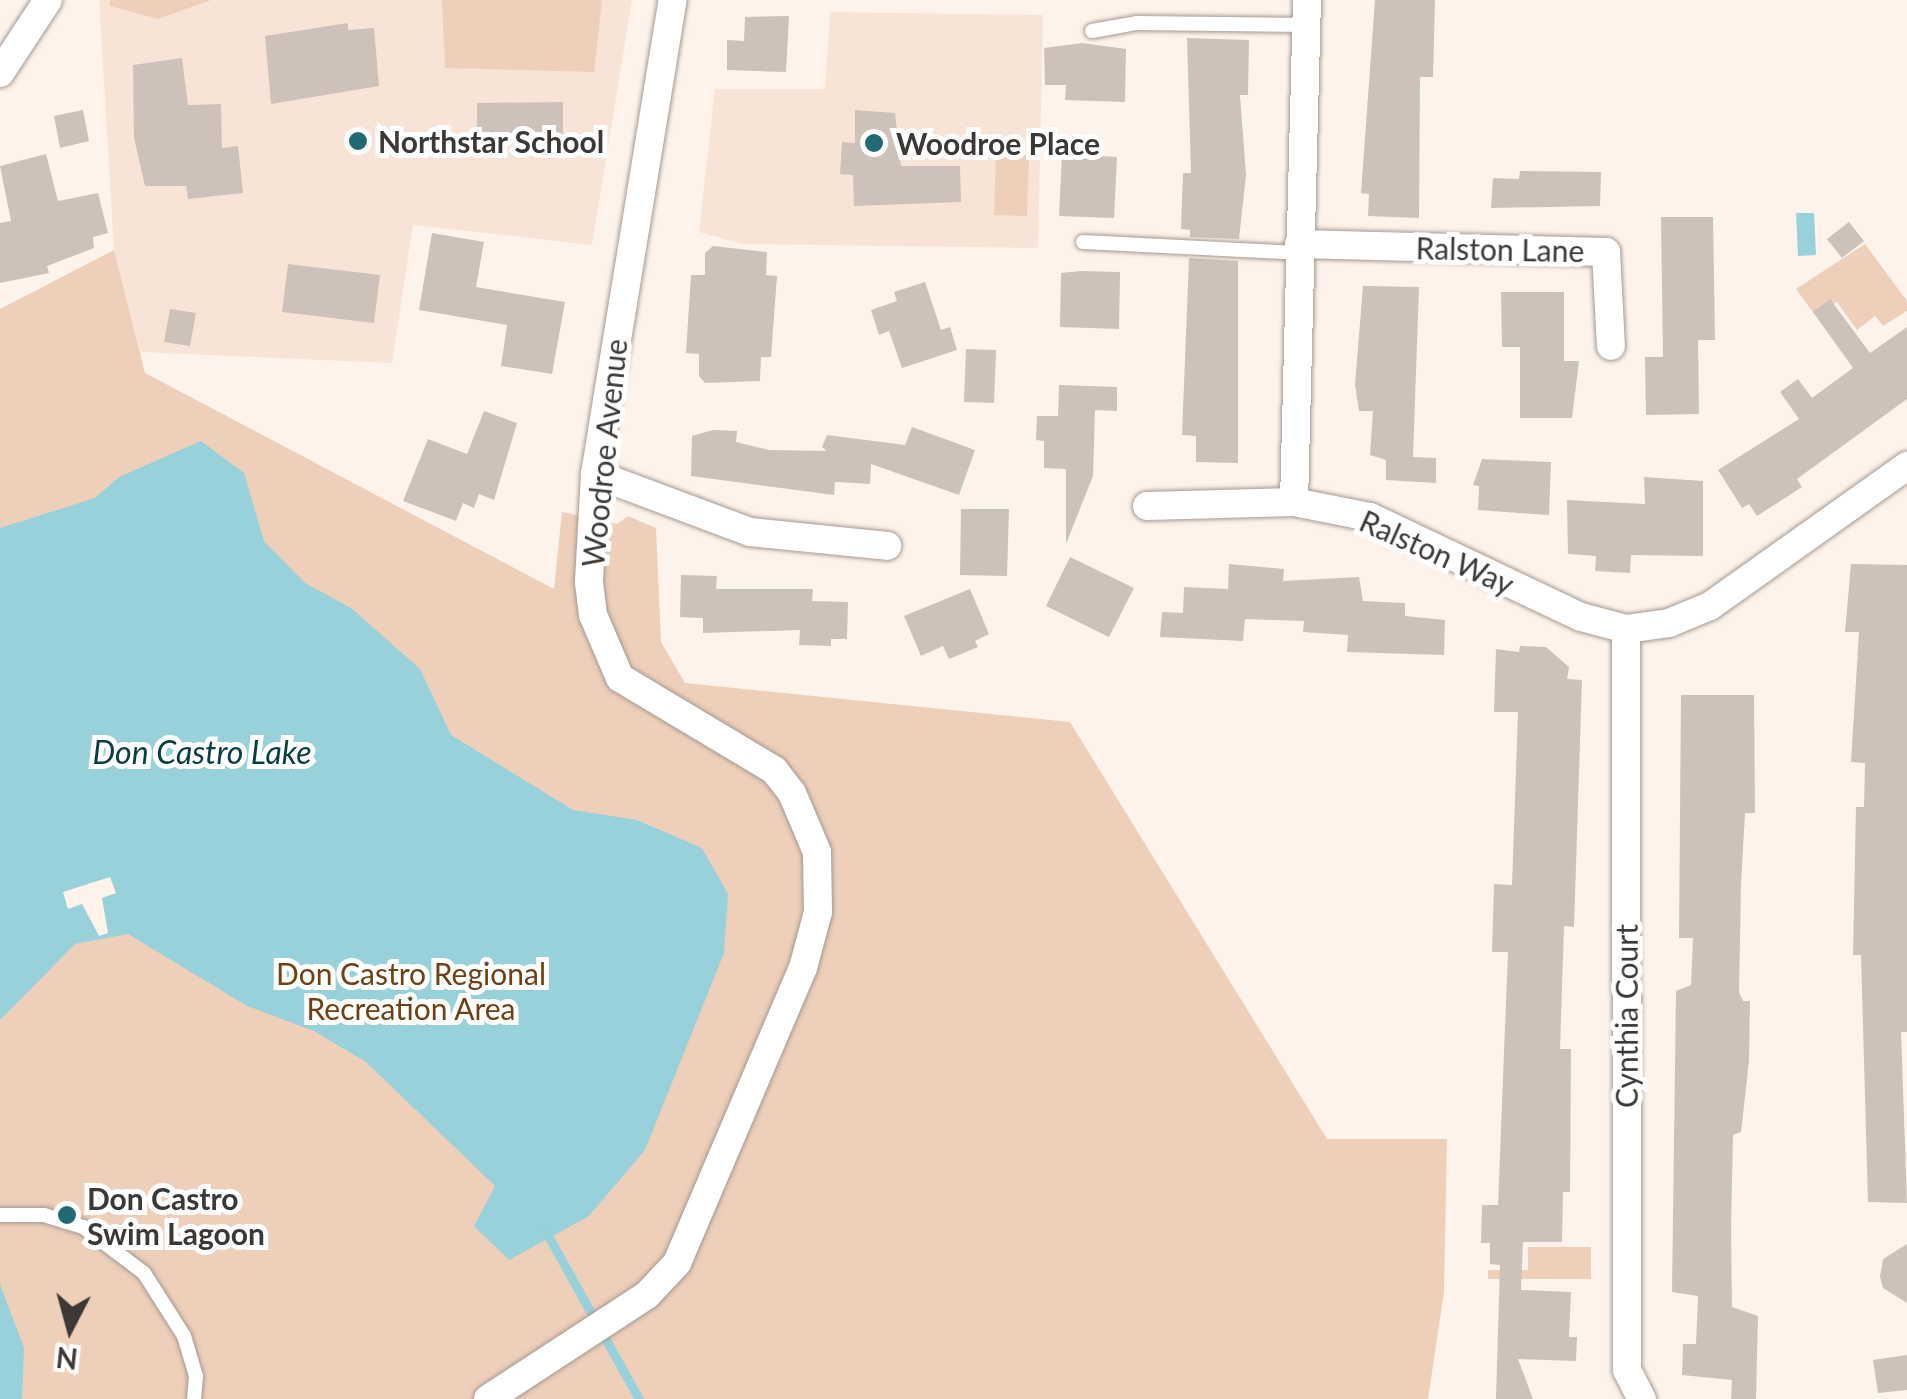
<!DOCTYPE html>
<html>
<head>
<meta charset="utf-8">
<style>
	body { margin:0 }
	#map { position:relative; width:1907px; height:1399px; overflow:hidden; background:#fef3ea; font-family:Lato,sans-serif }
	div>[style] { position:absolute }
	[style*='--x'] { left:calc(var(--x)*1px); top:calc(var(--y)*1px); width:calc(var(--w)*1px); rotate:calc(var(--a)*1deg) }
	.built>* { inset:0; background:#f7e4d7 }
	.green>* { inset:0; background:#edcfba }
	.water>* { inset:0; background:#98d1da }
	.pier>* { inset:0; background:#fef3ea }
	.stream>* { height:9px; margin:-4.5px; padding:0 4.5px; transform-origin:4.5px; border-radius:4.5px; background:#98d1da }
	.building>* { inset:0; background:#cdc1ba }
	.roads { filter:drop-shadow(0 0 2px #a49992) drop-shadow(0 0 2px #a49992) }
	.lane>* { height:14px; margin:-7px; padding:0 7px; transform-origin:7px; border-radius:7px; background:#fff }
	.street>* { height:28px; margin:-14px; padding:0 14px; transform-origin:14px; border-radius:14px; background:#fff }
	.dots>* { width:28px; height:28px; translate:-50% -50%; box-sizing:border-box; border:5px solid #fff; border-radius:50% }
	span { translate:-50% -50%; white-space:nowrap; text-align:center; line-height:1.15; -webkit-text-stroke:10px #fff; paint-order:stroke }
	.poi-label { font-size:30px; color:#3c3835; font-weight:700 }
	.left { translate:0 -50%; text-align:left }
	.street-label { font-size:30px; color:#3c3835 }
	.park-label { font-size:30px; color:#724013 }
	.water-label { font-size:32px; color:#083f45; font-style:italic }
	.north { position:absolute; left:20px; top:1279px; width:100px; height:100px; -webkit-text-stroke:8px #fff; paint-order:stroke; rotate:186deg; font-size:28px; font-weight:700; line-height:40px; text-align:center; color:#3c3835 }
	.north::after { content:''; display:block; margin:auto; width:35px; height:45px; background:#3c3835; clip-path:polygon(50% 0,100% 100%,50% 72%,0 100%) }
</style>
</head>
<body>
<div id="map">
	<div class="built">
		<div style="clip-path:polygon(99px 0,632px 0,592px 245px,413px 225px,392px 363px,140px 352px,114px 250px)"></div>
		<div style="clip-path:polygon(830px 12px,1043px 15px,1038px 248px,742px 244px,699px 232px,715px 89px,825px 89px)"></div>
	</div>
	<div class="green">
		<div style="clip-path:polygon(110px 0,211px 0,158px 19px,110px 6px)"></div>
		<div style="clip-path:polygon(442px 0,602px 0,594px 72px,445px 68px)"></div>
		<div style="clip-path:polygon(996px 154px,1029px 156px,1027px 216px,994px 215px)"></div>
		<div style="clip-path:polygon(1865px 244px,1907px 301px,1907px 311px,1883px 326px,1875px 316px,1857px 330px,1837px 302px,1815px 315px,1796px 289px)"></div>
		<div style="clip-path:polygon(114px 250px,145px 373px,554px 589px,562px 512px,617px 524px,628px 516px,656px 528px,661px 642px,685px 683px,1070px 722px,1327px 1139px,1447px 1139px,1444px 1292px,1428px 1399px,0 1399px,0 309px)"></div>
		<div style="clip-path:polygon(1528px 1247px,1591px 1247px,1591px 1279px,1488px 1279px,1488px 1270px,1528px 1270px)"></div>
	</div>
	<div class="water">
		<div style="clip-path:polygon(1796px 213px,1814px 213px,1816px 255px,1798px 256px)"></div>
		<div style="clip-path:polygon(201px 441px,244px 473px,264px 541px,305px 583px,351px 608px,420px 669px,451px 735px,573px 810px,637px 820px,702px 848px,728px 894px,724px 953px,645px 1150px,589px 1216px,509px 1260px,474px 1226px,495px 1186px,366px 1062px,314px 1031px,247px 1006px,128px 934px,75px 944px,0 1020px,0 528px,95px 498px,119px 477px)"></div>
		<div style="clip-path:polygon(0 1284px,24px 1348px,22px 1399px,0 1399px)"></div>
	</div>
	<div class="pier">
		<div style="clip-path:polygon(110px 877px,116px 893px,102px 898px,108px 933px,99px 936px,82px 904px,68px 909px,63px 892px)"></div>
	</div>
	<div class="stream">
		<div style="--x:546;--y:1232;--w:191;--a:60.9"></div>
	</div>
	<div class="building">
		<div style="clip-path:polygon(1375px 0,1435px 0,1433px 77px,1420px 77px,1419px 218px,1368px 216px,1369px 194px,1361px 193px)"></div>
		<div style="clip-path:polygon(789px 16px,786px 72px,727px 70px,727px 40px,744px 41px,745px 17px)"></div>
		<div style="clip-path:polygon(348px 23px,348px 30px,374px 28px,379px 86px,271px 104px,265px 36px)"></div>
		<div style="clip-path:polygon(1187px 38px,1249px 40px,1248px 95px,1240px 95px,1246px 175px,1239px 239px,1190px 237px,1190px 230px,1181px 229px,1183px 173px,1191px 173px)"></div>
		<div style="clip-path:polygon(1082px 43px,1126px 49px,1125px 102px,1065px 100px,1066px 85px,1045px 85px,1044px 48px)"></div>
		<div style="clip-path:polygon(182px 58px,188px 105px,221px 104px,222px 148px,238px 146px,243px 193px,188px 199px,186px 186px,145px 186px,134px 138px,133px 65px)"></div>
		<div style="clip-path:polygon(563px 102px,563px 135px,477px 136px,477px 103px)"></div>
		<div style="clip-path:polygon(83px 110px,89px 141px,60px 148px,54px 116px)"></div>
		<div style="clip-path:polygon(855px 110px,895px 113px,901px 166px,960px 166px,961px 202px,854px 206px,853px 175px,840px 174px,842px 142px,855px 143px)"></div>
		<div style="clip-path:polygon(46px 154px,58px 201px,98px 193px,108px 233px,93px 237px,94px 248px,47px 266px,49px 273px,0 283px,0 223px,11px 221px,0 166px)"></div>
		<div style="clip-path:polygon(1062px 154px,1117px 157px,1114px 218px,1059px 216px)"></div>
		<div style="clip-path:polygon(1520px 171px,1601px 172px,1600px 206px,1491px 208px,1493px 178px,1519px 179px)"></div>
		<div style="clip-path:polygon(1661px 217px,1713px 217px,1715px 340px,1698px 340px,1699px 414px,1646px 415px,1645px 357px,1663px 357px)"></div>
		<div style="clip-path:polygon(1849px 222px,1864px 241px,1842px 258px,1827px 239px)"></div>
		<div style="clip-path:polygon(432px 233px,484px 242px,476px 287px,565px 302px,552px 374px,501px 366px,507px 325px,419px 310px)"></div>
		<div style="clip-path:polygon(713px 246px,767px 252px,766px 275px,777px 276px,771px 357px,761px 357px,760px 381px,705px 383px,699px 376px,699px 354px,686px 353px,691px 275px,705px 275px,705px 253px)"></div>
		<div style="clip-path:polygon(1189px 258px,1238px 261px,1238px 463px,1196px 462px,1196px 436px,1182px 435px)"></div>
		<div style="clip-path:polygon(288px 264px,380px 275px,374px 323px,282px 312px)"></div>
		<div style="clip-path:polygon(1081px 271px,1120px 272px,1119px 329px,1060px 327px,1061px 273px)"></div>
		<div style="clip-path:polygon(925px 282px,941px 330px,950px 327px,957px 350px,902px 368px,889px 331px,879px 335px,871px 310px,897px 301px,894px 292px)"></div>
		<div style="clip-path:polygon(1363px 286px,1419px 287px,1413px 457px,1436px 458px,1436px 483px,1386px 480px,1386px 460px,1370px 455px,1373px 411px,1359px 411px,1355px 385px)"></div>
		<div style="clip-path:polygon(1501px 292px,1564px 292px,1564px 361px,1579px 361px,1572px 418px,1520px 418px,1520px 347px,1502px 347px)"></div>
		<div style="clip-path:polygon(1830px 299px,1870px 353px,1907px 327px,1907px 399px,1797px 479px,1802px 487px,1757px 516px,1749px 504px,1742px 508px,1718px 470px,1799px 419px,1780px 392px,1798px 379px,1812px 398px,1853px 368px,1813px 312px)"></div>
		<div style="clip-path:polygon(170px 309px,196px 313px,190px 346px,164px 342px)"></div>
		<div style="clip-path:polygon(966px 349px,996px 350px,994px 403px,964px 402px)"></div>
		<div style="clip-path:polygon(1059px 385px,1117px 387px,1117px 411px,1095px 410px,1093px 476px,1066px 544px,1066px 469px,1044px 468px,1044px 441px,1036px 440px,1037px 416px,1058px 416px)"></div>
		<div style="clip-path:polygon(484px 411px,517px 423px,494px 500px,479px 494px,474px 508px,463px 503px,456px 521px,403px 501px,428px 439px,467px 454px)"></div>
		<div style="clip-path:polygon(912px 427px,975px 450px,959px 495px,871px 464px,870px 484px,835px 482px,834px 495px,691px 476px,692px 436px,713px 430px,737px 431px,736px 442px,769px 450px,827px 451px,822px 447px,827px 435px,905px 445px)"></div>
		<div style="clip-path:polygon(1482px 459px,1551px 462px,1549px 515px,1478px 510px,1479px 486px,1473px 485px)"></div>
		<div style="clip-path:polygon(1644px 477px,1703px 481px,1703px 556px,1631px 555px,1630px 573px,1595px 571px,1596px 556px,1568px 554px,1567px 500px,1645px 504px)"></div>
		<div style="clip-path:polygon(961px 509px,1009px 509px,1007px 576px,960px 575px)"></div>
		<div style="clip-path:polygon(1070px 557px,1134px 588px,1109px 637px,1046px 606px)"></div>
		<div style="clip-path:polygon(1229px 564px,1284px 569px,1283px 581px,1359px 577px,1363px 601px,1405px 603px,1405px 616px,1445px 620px,1444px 655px,1347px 652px,1348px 635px,1303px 632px,1304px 621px,1245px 619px,1243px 641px,1160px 637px,1162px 612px,1183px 613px,1184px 587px,1228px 589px)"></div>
		<div style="clip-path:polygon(1851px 564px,1907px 565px,1907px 1032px,1901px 1032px,1907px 1203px,1868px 1202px,1861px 955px,1853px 955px,1856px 807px,1864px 807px,1865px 763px,1851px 762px,1859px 632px,1845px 632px)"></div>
		<div style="clip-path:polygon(681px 575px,717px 576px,716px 589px,813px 589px,812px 601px,848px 602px,847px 639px,831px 639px,831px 646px,799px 645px,800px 630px,703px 633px,703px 618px,680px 617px)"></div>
		<div style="clip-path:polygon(970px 589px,989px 634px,975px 641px,978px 647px,949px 659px,943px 646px,921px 656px,904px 616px)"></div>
		<div style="clip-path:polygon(1520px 646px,1546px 647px,1569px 667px,1567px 679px,1582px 680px,1574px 927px,1564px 926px,1560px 1049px,1571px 1049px,1570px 1192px,1563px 1192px,1562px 1242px,1523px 1242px,1521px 1290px,1571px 1292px,1569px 1337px,1577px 1337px,1576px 1361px,1518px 1359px,1533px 1399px,1496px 1399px,1500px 1265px,1490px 1264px,1490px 1243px,1481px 1243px,1482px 1205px,1498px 1205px,1508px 952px,1492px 952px,1494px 884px,1512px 885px,1518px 712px,1494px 712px,1496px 649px,1519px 652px)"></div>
		<div style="clip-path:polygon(1681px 695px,1754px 695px,1755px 813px,1745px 813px,1741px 884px,1739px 992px,1743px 1001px,1750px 1001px,1749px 1061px,1741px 1132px,1733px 1135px,1731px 1231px,1732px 1307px,1758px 1316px,1756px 1399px,1731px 1399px,1732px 1380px,1682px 1375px,1683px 1344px,1696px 1344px,1698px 1296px,1672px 1292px,1676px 991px,1691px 985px,1693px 938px,1679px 938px)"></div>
		<div style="clip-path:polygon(1907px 1244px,1907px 1303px,1883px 1288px,1880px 1277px,1883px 1259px)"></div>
		<div style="clip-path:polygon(1907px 1355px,1907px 1390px,1878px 1393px,1873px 1360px)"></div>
	</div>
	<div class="roads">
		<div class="lane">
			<div style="--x:1092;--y:31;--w:46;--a:-10.1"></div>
			<div style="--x:1137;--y:23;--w:169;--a:0.7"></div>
			<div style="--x:1083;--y:242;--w:215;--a:2.9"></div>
			<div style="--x:0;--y:1215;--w:44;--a:0"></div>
			<div style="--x:44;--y:1215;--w:41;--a:17.1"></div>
			<div style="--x:83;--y:1227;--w:76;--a:37"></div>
			<div style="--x:144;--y:1273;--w:75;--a:57.6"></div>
			<div style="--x:184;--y:1336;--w:42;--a:73.3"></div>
			<div style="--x:196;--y:1376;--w:23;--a:95"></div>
		</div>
		<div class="street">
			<div style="--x:0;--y:73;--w:87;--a:-56.7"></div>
			<div style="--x:1299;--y:244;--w:307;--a:1.5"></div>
			<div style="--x:1606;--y:252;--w:94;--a:87"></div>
			<div style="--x:595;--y:474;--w:165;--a:20.5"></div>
			<div style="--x:750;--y:532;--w:138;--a:5.8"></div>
			<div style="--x:1294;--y:502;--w:502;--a:-88.52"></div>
			<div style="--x:1147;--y:506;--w:147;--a:-1.6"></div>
			<div style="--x:1294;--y:502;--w:77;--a:11.2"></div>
			<div style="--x:1370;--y:517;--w:233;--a:25.4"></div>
			<div style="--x:1581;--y:617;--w:47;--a:14.9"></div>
			<div style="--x:1626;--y:629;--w:43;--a:-7.9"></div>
			<div style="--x:1669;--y:623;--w:44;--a:-22.5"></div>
			<div style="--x:1710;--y:606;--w:242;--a:-35.4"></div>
			<div style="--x:1626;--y:629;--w:741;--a:89.92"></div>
			<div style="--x:1627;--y:1370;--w:33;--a:63"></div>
			<div style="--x:488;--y:1399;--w:190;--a:-33.2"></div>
			<div style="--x:647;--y:1295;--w:44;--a:-46.8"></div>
			<div style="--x:677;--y:1263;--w:321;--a:-66.9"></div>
			<div style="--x:803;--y:968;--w:58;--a:-75"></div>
			<div style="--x:818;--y:912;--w:60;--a:-91"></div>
			<div style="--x:817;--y:852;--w:64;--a:-113"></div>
			<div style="--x:792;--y:793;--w:29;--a:-128"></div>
			<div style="--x:774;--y:770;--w:179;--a:-149.1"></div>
			<div style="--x:620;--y:678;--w:69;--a:-113.2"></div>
			<div style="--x:593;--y:615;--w:34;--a:-97"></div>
			<div style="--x:589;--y:581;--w:107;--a:-86.8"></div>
			<div style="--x:595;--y:474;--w:480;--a:-80.7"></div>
		</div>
	</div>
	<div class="dots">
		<div style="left:358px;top:141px;background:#1f6a73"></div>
		<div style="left:874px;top:143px;background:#1f6a73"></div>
		<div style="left:67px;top:1215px;background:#1f6a73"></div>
	</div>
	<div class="poi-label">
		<span class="left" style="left:378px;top:141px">Northstar School</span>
		<span class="left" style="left:896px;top:143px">Woodroe Place</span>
		<span class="left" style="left:87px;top:1215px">Don Castro<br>Swim Lagoon</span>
	</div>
	<div class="street-label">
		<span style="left:1500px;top:249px;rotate:1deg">Ralston Lane</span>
		<span style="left:604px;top:453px;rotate:-84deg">Woodroe Avenue</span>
		<span style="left:1437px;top:552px;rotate:24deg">Ralston Way</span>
		<span style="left:1626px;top:1016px;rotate:-90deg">Cynthia Court</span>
	</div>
	<div class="park-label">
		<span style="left:411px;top:990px">Don Castro Regional<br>Recreation Area</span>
	</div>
	<div class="water-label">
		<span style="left:202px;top:752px">Don Castro Lake</span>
	</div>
	<div class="north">N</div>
</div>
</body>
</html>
